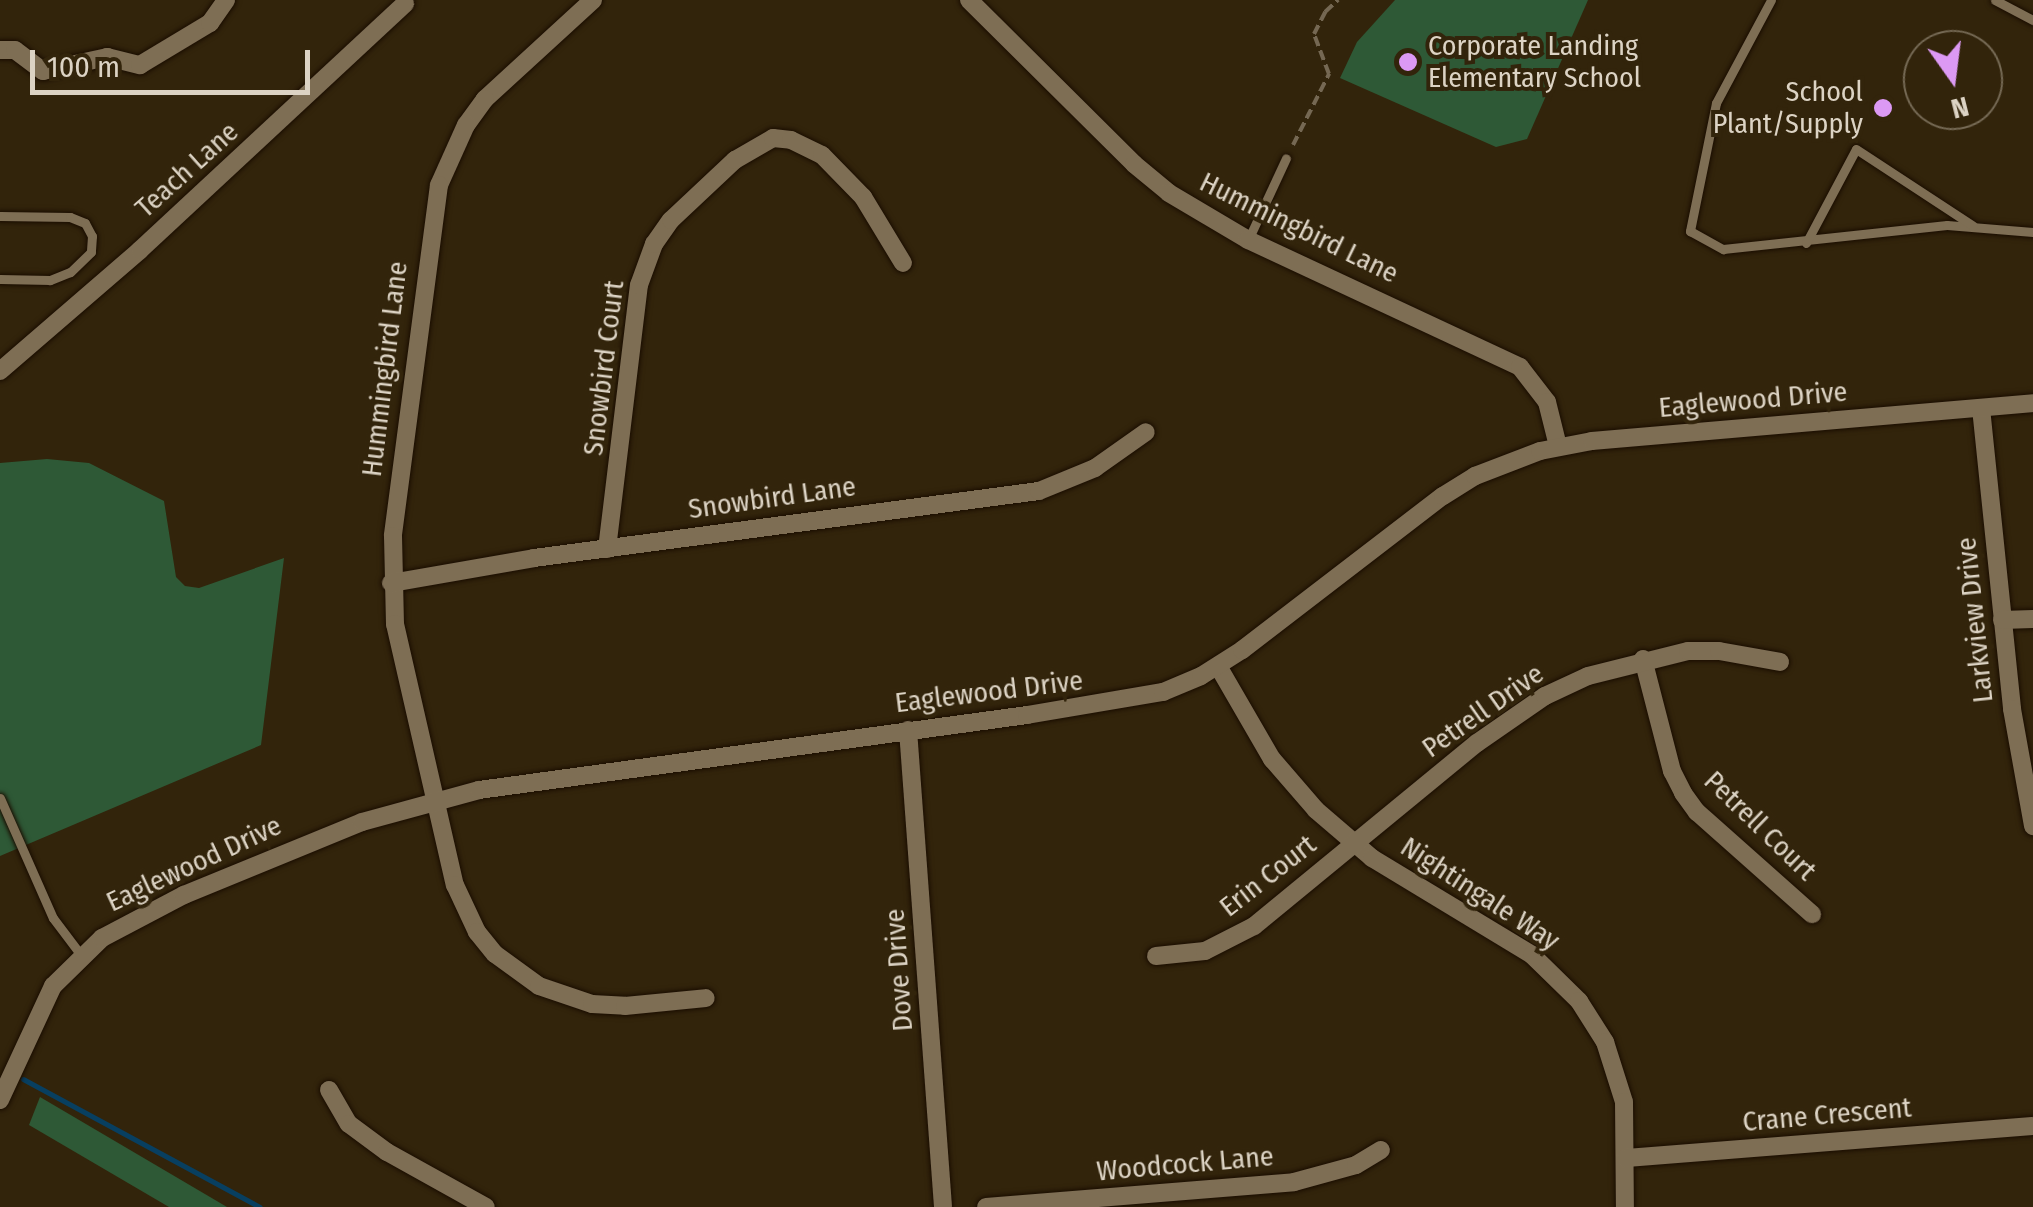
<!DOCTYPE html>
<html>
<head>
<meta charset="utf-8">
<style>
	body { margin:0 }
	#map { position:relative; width:2033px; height:1207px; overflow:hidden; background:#32240b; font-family:"Fira Sans Condensed",sans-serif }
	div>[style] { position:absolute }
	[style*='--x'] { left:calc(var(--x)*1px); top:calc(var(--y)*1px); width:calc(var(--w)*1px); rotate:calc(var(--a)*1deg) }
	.green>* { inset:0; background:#2e5936 }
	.stream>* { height:5px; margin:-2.5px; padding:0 2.5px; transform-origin:2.5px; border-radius:2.5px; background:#083f60 }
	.path>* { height:4px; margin-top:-2px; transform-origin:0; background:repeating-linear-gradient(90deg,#756853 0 10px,transparent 0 15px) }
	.roads { filter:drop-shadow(0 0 2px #1a0d00) drop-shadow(0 0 2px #1a0d00) }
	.service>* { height:9px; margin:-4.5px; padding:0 4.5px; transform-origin:4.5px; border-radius:4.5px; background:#7e6e54 }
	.minor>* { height:18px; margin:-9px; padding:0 9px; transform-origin:9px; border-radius:9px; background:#7e6e54 }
	.dots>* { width:28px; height:28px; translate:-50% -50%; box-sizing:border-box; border:5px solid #32240b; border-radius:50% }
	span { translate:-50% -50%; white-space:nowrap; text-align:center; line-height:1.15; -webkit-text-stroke:8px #32240b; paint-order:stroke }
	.poi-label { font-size:28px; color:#dcd3c4 }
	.left { translate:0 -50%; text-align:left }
	.right { translate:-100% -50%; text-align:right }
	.street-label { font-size:28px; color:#dcd3c4 }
	.north { position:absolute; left:1903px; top:30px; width:100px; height:100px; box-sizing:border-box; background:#32240b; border:2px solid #766a55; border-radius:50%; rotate:166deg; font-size:28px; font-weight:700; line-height:40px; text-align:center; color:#dcd3c4 }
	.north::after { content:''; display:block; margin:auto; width:35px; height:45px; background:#dc99f4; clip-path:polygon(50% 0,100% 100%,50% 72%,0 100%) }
	.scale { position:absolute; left:30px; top:50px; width:280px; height:45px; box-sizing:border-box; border:5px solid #dcd3c4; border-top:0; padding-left:12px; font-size:30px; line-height:35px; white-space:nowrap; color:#dcd3c4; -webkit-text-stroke:8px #32240b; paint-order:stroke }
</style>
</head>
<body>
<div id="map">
	<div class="green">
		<div style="clip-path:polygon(1395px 0,1588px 0,1527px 139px,1496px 147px,1340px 78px,1357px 42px)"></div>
		<div style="clip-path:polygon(47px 459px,89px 463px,164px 501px,176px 577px,185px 586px,199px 588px,284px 558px,261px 745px,0 856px,0 463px)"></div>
		<div style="clip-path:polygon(40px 1097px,227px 1207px,169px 1207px,29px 1125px)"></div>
	</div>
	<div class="stream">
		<div style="--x:23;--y:1079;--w:269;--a:28.4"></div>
	</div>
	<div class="path">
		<div style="--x:1293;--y:145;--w:80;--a:-63.1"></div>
		<div style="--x:1329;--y:74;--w:43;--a:-110.6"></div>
		<div style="--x:1314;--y:34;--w:25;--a:-63"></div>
		<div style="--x:1325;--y:12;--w:18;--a:-43"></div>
	</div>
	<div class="roads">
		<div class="service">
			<div style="--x:1771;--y:0;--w:117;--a:118.1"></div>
			<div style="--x:1716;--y:103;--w:131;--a:101.5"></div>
			<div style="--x:1690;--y:231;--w:38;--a:29"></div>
			<div style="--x:1723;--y:249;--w:225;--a:-6.1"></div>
			<div style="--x:1947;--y:225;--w:86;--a:4.7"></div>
			<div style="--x:1995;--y:0;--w:43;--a:27.8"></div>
			<div style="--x:0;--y:216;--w:70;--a:0.8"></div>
			<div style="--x:70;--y:217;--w:16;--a:22"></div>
			<div style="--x:85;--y:223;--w:15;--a:62"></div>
			<div style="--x:92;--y:236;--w:16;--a:94"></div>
			<div style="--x:91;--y:252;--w:29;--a:136"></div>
			<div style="--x:70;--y:272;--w:22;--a:158"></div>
			<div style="--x:50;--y:280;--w:50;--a:-178.9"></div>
			<div style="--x:1248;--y:240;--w:90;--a:-65.1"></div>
			<div style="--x:1806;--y:243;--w:106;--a:-62"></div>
			<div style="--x:1856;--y:149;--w:140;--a:33.3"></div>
			<div style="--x:0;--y:798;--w:131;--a:66.2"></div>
			<div style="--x:53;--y:918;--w:46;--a:52.9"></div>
		</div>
		<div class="minor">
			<div style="--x:593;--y:0;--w:147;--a:137.5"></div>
			<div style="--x:485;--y:99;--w:32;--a:126"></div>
			<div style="--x:466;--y:125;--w:66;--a:114.2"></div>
			<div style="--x:439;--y:185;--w:354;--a:97.5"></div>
			<div style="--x:393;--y:536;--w:88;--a:88.7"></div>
			<div style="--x:395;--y:624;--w:268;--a:77.1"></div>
			<div style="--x:455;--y:885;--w:52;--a:64.9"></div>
			<div style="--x:477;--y:932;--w:28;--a:51"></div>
			<div style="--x:495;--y:954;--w:54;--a:36"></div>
			<div style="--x:539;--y:986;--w:56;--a:18.8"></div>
			<div style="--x:592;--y:1004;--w:33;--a:3"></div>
			<div style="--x:625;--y:1006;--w:81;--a:-5.6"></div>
			<div style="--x:969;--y:0;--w:233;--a:44.8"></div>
			<div style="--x:1134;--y:164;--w:45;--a:39.6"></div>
			<div style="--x:1169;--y:193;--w:92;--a:30.7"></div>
			<div style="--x:1248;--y:240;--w:300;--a:25"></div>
			<div style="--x:1520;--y:367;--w:44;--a:52.4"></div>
			<div style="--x:1547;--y:402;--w:45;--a:76"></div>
			<div style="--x:0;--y:50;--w:15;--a:0"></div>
			<div style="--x:15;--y:50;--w:35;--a:37"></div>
			<div style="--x:43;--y:71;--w:66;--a:-12.3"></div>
			<div style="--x:107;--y:57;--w:34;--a:14"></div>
			<div style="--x:140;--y:65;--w:82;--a:-31"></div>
			<div style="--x:210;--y:23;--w:28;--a:-55"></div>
			<div style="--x:0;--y:371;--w:185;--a:-40.8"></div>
			<div style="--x:140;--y:250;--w:362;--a:-42.9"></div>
			<div style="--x:1981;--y:408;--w:303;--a:84.1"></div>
			<div style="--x:2012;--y:709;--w:119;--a:79.8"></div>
			<div style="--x:607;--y:549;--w:266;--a:-83.1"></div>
			<div style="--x:639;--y:285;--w:44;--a:-69.9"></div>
			<div style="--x:654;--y:244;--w:29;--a:-55"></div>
			<div style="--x:671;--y:220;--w:88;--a:-43.2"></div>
			<div style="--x:735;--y:160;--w:44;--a:-30.1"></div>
			<div style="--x:773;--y:138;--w:18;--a:6"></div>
			<div style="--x:791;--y:140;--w:34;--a:26"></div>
			<div style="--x:822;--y:155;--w:59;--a:45.7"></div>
			<div style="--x:863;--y:197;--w:77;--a:58.8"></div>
			<div style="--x:391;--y:583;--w:145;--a:-9.9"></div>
			<div style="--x:534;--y:558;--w:509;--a:-7.56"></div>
			<div style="--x:1039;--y:491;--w:61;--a:-22.3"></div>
			<div style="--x:1095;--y:468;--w:62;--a:-35.2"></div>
			<div style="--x:2002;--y:620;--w:31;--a:-2"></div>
			<div style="--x:1643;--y:659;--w:116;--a:75.5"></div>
			<div style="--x:1672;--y:771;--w:25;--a:63"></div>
			<div style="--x:1683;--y:793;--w:24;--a:54"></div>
			<div style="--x:1697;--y:812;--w:154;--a:41.6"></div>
			<div style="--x:1218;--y:666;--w:108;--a:59.9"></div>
			<div style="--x:1272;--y:759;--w:67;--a:49.2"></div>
			<div style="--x:1316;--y:810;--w:74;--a:40.6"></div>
			<div style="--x:1372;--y:858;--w:187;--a:31.2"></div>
			<div style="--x:1532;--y:955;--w:66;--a:44.4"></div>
			<div style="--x:1579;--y:1001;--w:49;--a:57.6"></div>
			<div style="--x:1605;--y:1042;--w:63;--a:72.4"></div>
			<div style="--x:1624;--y:1102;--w:105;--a:89.5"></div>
			<div style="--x:908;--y:730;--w:478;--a:85.8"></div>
			<div style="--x:1156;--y:956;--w:49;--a:-5.8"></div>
			<div style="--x:1205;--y:951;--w:55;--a:-27"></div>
			<div style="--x:1254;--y:926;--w:288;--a:-39.4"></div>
			<div style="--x:1477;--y:743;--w:83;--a:-34.7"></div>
			<div style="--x:1545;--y:696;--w:47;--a:-24.9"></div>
			<div style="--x:1588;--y:676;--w:103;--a:-14"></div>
			<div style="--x:1688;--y:651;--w:31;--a:0"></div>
			<div style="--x:1719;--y:651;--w:62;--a:10.2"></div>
			<div style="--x:329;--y:1090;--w:39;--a:60"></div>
			<div style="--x:349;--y:1124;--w:47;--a:36.4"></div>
			<div style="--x:387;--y:1152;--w:113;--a:29.1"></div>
			<div style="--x:0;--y:1100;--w:126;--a:-65.1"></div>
			<div style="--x:53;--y:986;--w:69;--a:-44.4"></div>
			<div style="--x:102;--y:938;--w:93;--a:-27.7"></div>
			<div style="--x:184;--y:895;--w:192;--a:-22.3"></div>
			<div style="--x:362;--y:822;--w:121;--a:-15.3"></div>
			<div style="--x:479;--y:790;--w:553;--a:-7.79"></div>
			<div style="--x:1027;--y:715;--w:138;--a:-9.6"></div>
			<div style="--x:1163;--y:692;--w:41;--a:-22.8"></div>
			<div style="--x:1201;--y:676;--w:49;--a:-32.4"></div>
			<div style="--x:1242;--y:650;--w:253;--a:-37.5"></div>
			<div style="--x:1443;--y:496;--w:38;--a:-32"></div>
			<div style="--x:1475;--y:476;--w:70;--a:-21"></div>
			<div style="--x:1540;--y:451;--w:53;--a:-10.9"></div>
			<div style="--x:1592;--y:441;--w:443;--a:-4.9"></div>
			<div style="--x:1626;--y:1158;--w:408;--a:-4.5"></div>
			<div style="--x:986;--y:1207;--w:309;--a:-4.6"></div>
			<div style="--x:1294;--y:1182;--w:64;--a:-15.3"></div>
			<div style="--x:1356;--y:1165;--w:29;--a:-31"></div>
		</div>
	</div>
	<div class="dots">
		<div style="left:1408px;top:62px;background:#dc99f4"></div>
		<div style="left:1883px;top:108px;background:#dc99f4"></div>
	</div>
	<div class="poi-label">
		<span class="left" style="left:1428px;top:62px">Corporate Landing<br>Elementary School</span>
		<span class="right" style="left:1863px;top:108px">School<br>Plant/Supply</span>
	</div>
	<div class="street-label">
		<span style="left:187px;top:170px;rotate:-42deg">Teach Lane</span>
		<span style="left:1299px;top:228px;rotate:26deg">Hummingbird Lane</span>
		<span style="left:604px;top:368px;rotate:-83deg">Snowbird Court</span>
		<span style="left:385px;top:369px;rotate:-83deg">Hummingbird Lane</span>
		<span style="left:1753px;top:400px;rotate:-5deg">Eaglewood Drive</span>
		<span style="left:772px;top:498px;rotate:-8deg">Snowbird Lane</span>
		<span style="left:1975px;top:620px;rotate:-96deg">Larkview Drive</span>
		<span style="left:989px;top:692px;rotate:-7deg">Eaglewood Drive</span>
		<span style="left:1483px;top:711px;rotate:-35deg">Petrell Drive</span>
		<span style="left:1760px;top:826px;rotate:44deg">Petrell Court</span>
		<span style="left:194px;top:864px;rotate:-25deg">Eaglewood Drive</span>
		<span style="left:1268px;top:876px;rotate:-38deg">Erin Court</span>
		<span style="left:1480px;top:894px;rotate:33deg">Nightingale Way</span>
		<span style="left:899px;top:970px;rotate:-94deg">Dove Drive</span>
		<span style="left:1827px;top:1115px;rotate:-5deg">Crane Crescent</span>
		<span style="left:1185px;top:1164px;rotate:-5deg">Woodcock Lane</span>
	</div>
	<div class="north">N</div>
	<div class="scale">100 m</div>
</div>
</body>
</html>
